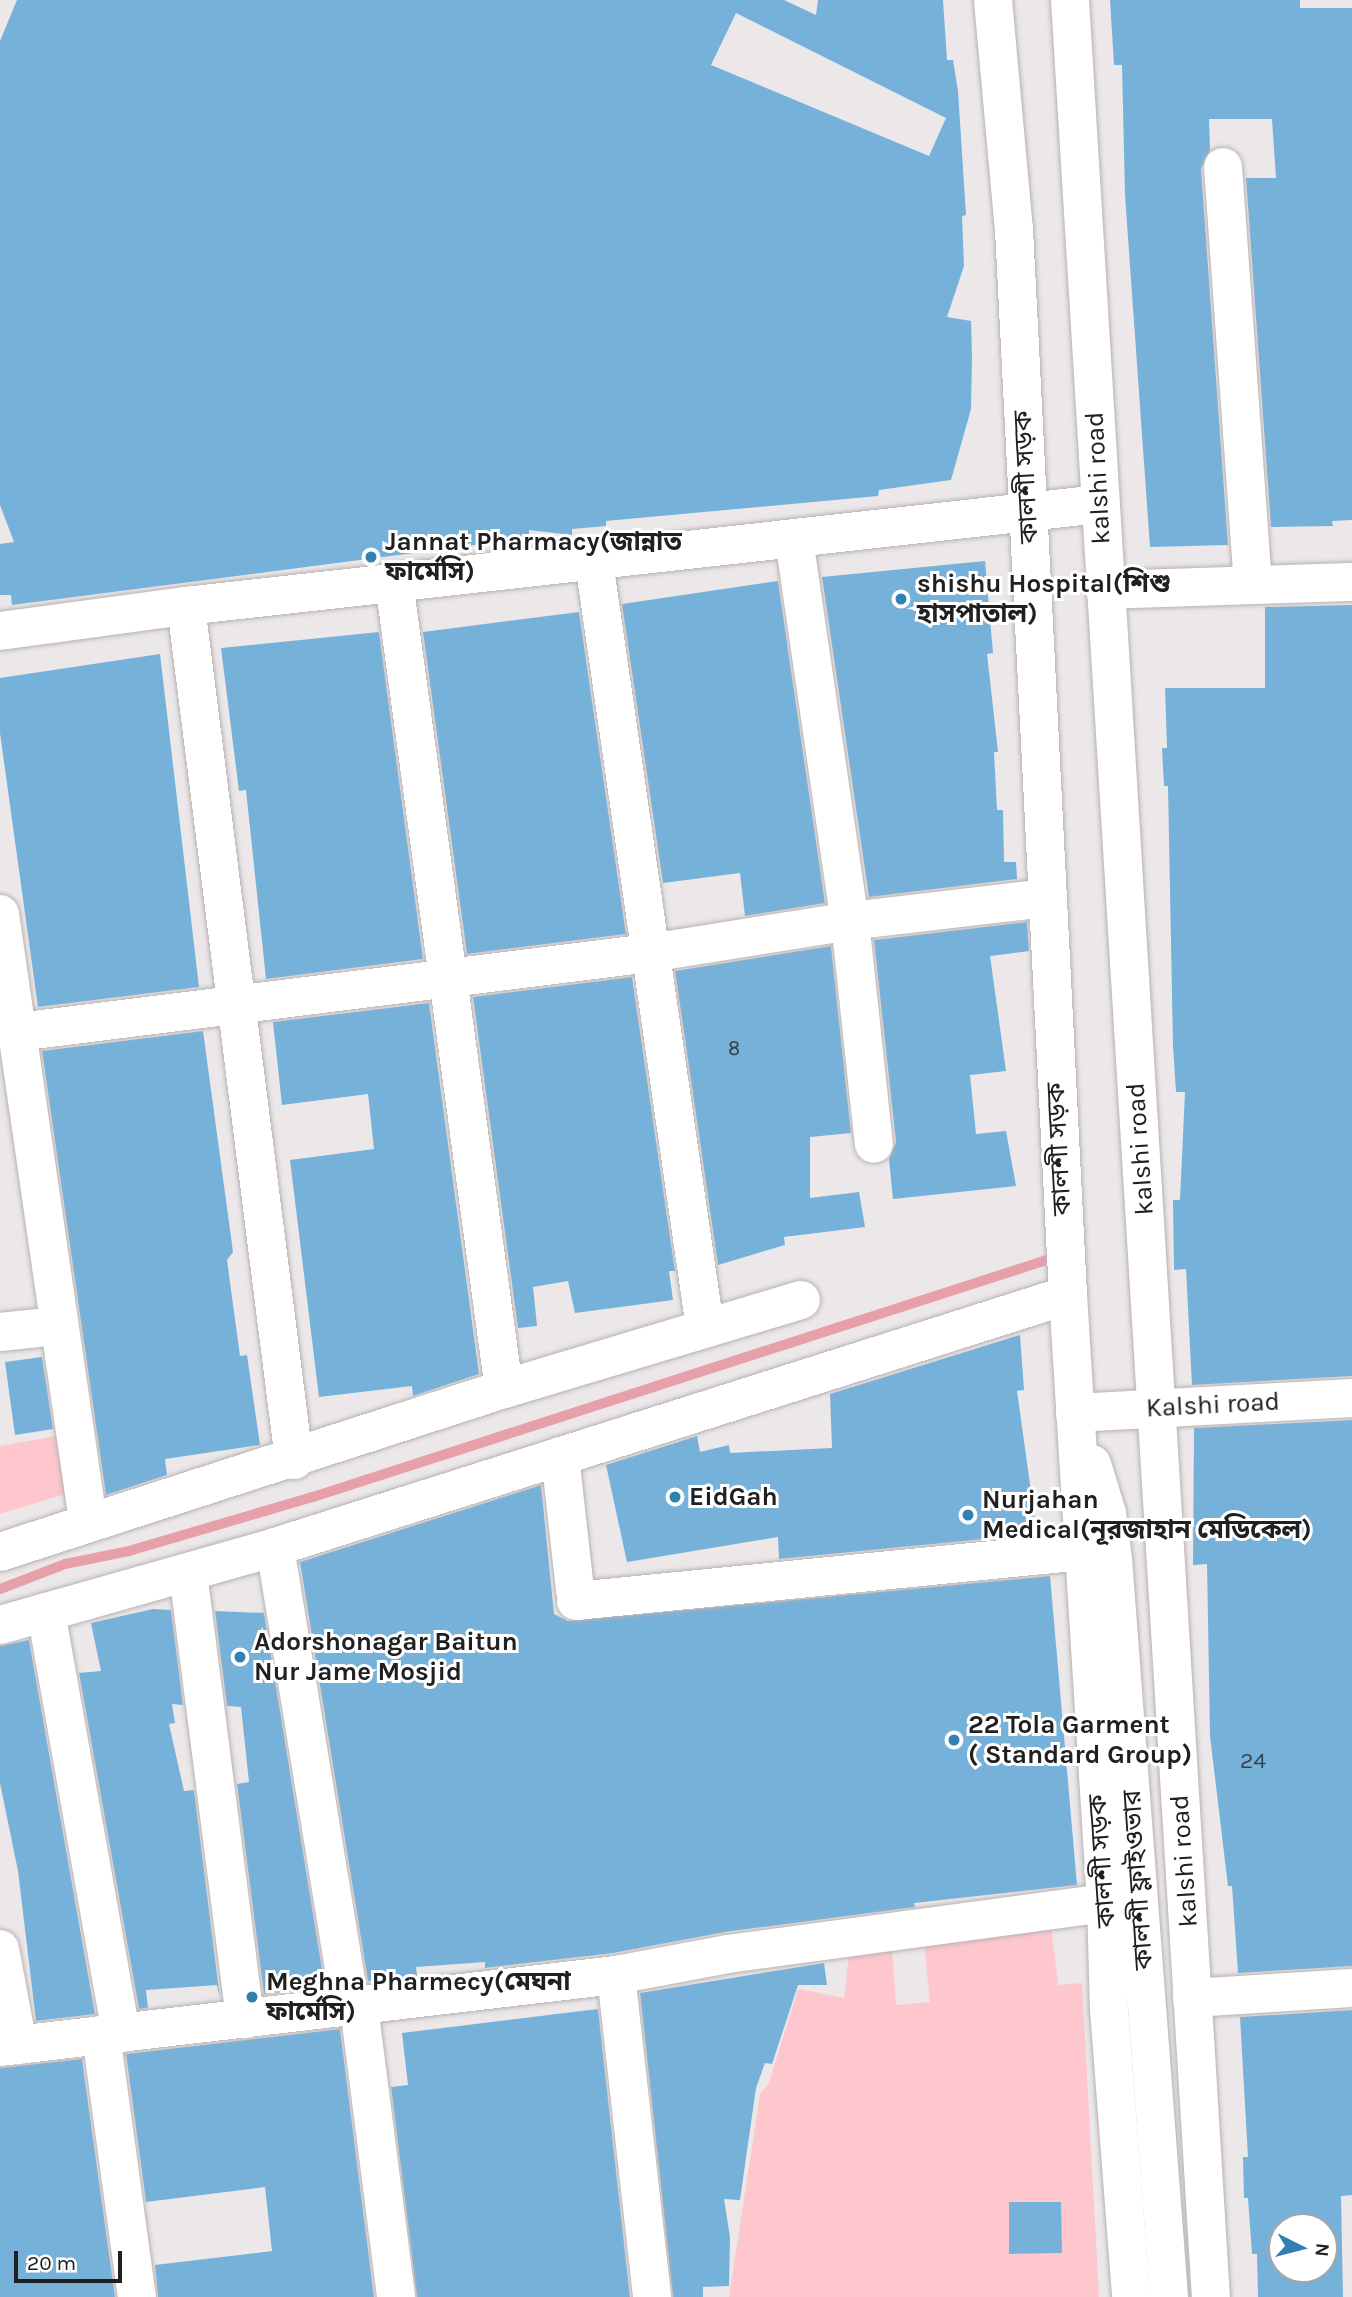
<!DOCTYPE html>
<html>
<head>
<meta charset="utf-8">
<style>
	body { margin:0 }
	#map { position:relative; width:1352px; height:2297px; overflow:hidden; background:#ece7e8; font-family:Karla,"Noto Sans Bengali",sans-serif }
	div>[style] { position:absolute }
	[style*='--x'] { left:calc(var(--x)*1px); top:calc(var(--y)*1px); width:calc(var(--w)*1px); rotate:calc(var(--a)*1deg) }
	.green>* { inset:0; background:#fec6cd }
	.stream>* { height:10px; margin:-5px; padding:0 5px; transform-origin:5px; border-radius:5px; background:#e79faa }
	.building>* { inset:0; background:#76b1da }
	.roads { filter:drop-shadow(0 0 2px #b7b2b3) drop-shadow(0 0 2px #b7b2b3) }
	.street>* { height:38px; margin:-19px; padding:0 19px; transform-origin:19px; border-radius:19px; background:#fff }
	.primary>* { height:38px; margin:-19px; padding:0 19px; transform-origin:19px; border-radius:19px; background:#fff }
	.dots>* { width:19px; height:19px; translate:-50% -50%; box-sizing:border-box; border:4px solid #fff; border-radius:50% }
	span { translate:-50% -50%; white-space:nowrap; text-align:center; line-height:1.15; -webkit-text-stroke:6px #fff; paint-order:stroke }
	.number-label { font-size:23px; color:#36444e }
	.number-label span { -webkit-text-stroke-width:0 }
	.street-label { font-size:26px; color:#212020 }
	.poi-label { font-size:26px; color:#212020; font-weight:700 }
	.left { translate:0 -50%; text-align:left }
	.north { position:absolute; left:1268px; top:2213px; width:70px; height:70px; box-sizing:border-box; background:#fff; border:2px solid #a6a6a6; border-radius:50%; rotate:96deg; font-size:19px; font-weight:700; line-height:28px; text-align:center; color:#212020 }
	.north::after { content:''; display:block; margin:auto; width:24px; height:32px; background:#3180b2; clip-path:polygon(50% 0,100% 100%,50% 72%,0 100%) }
	.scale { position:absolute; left:14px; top:2251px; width:108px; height:32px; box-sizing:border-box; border:4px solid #212020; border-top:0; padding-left:9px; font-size:21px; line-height:24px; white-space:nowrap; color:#212020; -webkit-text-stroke:5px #fff; paint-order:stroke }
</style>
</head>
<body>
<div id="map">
	<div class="green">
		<div style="clip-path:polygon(56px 1436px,65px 1494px,0 1514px,0 1446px)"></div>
		<div style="clip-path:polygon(1051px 1925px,1058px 1985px,1082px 1983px,1099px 2297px,729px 2297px,760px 2094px,769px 2083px,798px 1989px,844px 1998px,849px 1956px,892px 1949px,896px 2005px,930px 2002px,924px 1944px)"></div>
	</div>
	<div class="stream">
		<div style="--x:0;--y:1589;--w:70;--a:-21"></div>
		<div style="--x:65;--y:1564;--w:65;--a:-11.5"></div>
		<div style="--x:129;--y:1551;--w:192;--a:-16.4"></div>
		<div style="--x:313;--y:1497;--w:774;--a:-17.9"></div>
	</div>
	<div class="building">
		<div style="clip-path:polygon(evenodd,17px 0,784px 0,816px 15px,818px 0,943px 0,947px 60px,953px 60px,958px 91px,966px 215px,962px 216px,964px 266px,947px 317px,971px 321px,972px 356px,971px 409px,951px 480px,879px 490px,878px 496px,606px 521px,606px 526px,572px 529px,572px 535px,529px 530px,529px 538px,12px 605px,11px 595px,0 595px,0 544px,14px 542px,0 505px,0 41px,17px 0,736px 13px,946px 118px,929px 156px,711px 65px,736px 13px)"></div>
		<div style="clip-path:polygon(1110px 0,1300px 0,1300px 8px,1352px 8px,1352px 520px,1332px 521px,1333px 526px,1271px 527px,1246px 178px,1276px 178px,1272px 119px,1209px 119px,1210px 150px,1201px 169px,1228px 545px,1150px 547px,1125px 195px,1122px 65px,1114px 65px)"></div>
		<div style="clip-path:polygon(985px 561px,993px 653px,987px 654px,998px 752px,994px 752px,997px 810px,1003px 810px,1004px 862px,1016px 862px,1017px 879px,869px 897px,822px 577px)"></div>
		<div style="clip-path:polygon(778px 581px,825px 903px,745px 916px,740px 873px,663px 883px,622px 604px)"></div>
		<div style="clip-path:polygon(1352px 605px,1352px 1376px,1192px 1385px,1186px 1269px,1174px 1270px,1173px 1200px,1180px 1200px,1185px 1092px,1176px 1092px,1173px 1046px,1168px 786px,1164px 786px,1162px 748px,1167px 748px,1165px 688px,1265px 688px,1265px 607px)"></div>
		<div style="clip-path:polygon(579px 612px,626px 934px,467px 954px,423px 632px)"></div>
		<div style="clip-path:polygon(379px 632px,423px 959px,266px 979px,246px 790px,239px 791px,221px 648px)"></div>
		<div style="clip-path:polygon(160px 654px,199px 987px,38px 1007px,0 733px,0 678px)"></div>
		<div style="clip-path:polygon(1027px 922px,1029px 951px,990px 956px,1006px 1071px,970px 1075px,976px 1134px,1006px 1131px,1016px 1186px,893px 1199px,889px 1159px,896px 1142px,874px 940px)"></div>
		<div style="clip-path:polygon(831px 946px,851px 1133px,810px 1137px,810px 1198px,859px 1192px,865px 1227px,784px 1237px,785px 1245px,718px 1265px,675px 971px)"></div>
		<div style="clip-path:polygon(632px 977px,675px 1271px,669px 1271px,673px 1300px,575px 1313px,568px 1281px,533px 1287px,537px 1326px,518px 1328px,473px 997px)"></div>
		<div style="clip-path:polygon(429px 1003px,479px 1374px,413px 1396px,412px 1386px,319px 1397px,290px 1160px,374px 1149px,368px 1094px,282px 1105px,273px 1022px)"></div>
		<div style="clip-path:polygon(203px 1031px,233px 1252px,227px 1260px,240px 1356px,247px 1355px,260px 1445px,165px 1459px,167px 1475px,106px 1495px,42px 1051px)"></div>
		<div style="clip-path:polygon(1020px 1335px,1024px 1390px,1017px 1391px,1037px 1534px,779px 1559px,778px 1537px,627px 1562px,606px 1465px,697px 1436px,700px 1452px,729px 1445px,730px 1453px,832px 1448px,830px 1394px)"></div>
		<div style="clip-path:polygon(42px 1357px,53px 1429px,15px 1435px,5px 1362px)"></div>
		<div style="clip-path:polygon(1352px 1420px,1352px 1966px,1238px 1973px,1232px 1886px,1228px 1886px,1210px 1736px,1207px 1564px,1193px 1565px,1194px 1428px)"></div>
		<div style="clip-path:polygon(541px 1485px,554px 1614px,568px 1621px,1050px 1576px,1077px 1885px,914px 1903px,915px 1907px,725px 1932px,613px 1953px,485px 1968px,485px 1962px,416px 1967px,417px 1976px,368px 1981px,300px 1562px)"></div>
		<div style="clip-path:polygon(153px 1609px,171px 1610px,183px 1705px,172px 1704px,175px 1723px,169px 1724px,184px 1791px,194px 1790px,220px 1999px,217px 1985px,146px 1990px,148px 2008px,139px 2009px,79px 1673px,101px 1671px,91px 1623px)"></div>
		<div style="clip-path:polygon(215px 1611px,264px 1613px,325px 1987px,264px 1994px,237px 1784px,249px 1782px,241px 1707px,227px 1706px)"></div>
		<div style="clip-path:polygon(29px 1640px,95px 2014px,36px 2021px,18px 1871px,0 1783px,0 1646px)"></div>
		<div style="clip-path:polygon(824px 1963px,827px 1985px,798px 1985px,772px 2064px,765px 2063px,756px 2088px,740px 2200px,724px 2199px,730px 2237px,729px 2286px,703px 2287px,703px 2297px,673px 2297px,640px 1993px)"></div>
		<div style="clip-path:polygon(598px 2009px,630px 2297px,417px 2297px,391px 2087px,408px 2085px,402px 2033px)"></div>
		<div style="clip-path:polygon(evenodd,1352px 2010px,1352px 2195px,1341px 2196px,1343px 2297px,1258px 2297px,1257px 2254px,1252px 2254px,1248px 2198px,1244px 2198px,1243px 2157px,1248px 2157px,1240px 2017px,1352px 2010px,1282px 2227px,1324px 2227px,1324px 2269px,1282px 2269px,1282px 2227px)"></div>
		<div style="clip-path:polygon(340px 2029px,374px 2297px,158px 2297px,155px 2265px,272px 2251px,265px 2187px,146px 2202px,126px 2054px)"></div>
		<div style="clip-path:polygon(82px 2059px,115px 2297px,0 2297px,0 2068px)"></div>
		<div style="clip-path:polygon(1009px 2202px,1061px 2202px,1062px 2253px,1009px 2254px)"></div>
	</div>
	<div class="roads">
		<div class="street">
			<div style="--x:1223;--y:167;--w:417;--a:85.9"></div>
			<div style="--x:794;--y:539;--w:386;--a:81.7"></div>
			<div style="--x:850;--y:921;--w:224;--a:83.9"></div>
			<div style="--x:594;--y:562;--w:774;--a:81.75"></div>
			<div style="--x:394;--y:582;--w:814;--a:82.24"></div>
			<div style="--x:1105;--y:590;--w:247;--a:-1.9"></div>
			<div style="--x:186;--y:606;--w:861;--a:82.79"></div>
			<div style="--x:0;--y:631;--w:188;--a:-7.7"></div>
			<div style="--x:186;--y:606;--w:920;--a:-6.37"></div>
			<div style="--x:0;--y:914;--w:613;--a:81.75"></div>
			<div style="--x:18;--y:1032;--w:637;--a:-7.13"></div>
			<div style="--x:650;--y:953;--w:203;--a:-9.1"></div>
			<div style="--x:850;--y:921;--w:196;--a:-6.7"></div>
			<div style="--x:0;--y:1332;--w:56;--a:-6.1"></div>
			<div style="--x:1075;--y:1413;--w:277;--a:-3.1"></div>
			<div style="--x:560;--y:1456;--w:135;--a:83.6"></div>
			<div style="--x:575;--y:1590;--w:12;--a:66"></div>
			<div style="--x:275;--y:1547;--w:446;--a:80.7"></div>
			<div style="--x:347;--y:1987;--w:15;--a:74"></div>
			<div style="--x:351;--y:2001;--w:10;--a:37"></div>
			<div style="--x:359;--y:2007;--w:292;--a:82.7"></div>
			<div style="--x:0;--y:1552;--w:530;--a:-17.92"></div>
			<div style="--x:504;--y:1389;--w:310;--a:-16.7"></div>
			<div style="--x:188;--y:1573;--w:450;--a:82.7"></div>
			<div style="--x:576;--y:1601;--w:509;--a:-5.63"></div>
			<div style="--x:46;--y:1612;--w:428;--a:79.9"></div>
			<div style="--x:0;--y:1625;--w:286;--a:-15.8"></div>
			<div style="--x:275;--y:1547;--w:832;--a:-17.63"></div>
			<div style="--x:0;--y:1949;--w:98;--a:79.4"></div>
			<div style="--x:616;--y:1975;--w:324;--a:83.6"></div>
			<div style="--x:1192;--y:1998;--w:160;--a:-3.6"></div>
			<div style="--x:101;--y:2035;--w:264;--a:82.2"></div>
			<div style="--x:0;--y:2047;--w:620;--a:-6.67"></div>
			<div style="--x:616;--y:1975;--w:114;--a:-10.6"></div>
			<div style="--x:728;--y:1954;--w:381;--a:-7.7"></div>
		</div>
		<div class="primary">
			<div style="--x:993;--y:0;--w:230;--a:84.8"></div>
			<div style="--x:1014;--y:229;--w:1067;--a:87.1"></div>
			<div style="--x:1068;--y:1295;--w:609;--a:86.42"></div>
			<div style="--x:1106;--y:1903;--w:106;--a:88.4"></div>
			<div style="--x:1109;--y:2009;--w:289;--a:85.6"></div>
			<div style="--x:1070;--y:0;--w:2301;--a:86.49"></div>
			<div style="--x:1092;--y:1464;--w:51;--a:73"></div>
			<div style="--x:1107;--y:1513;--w:46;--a:82.6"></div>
			<div style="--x:1113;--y:1559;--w:740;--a:85.66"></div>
		</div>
	</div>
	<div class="dots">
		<div style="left:371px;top:557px;background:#3180b2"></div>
		<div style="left:901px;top:599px;background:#3180b2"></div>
		<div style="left:675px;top:1497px;background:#3180b2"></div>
		<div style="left:968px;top:1515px;background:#3180b2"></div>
		<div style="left:240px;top:1657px;background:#3180b2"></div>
		<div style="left:954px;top:1740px;background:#3180b2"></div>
		<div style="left:252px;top:1997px;background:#3180b2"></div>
	</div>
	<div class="number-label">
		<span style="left:734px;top:1048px">৪</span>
		<span style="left:1253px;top:1761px">24</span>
	</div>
	<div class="street-label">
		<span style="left:1026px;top:477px;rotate:-93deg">কালশী সড়ক</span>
		<span style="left:1098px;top:478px;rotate:-93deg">kalshi road</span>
		<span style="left:1059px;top:1149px;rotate:-93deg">কালশী সড়ক</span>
		<span style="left:1140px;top:1149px;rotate:-94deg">kalshi road</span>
		<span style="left:1213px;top:1405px;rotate:-3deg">Kalshi road</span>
		<span style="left:1102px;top:1861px;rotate:-94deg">কালশী সড়ক</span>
		<span style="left:1184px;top:1861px;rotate:-94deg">kalshi road</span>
		<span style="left:1138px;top:1880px;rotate:-94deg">কালশী ফ্লাইওভার</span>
	</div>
	<div class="poi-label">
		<span class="left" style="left:385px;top:557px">Jannat Pharmacy(জান্নাত<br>ফার্মেসি)</span>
		<span class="left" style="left:917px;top:599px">shishu Hospital(শিশু<br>হাসপাতাল)</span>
		<span class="left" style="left:689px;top:1497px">EidGah</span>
		<span class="left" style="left:982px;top:1515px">Nurjahan<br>Medical(নূরজাহান মেডিকেল)</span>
		<span class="left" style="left:254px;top:1657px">Adorshonagar Baitun<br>Nur Jame Mosjid</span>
		<span class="left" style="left:968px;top:1740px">22 Tola Garment<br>( Standard Group)</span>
		<span class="left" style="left:266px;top:1997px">Meghna Pharmecy(মেঘনা<br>ফার্মেসি)</span>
	</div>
	<div class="north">N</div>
	<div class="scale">20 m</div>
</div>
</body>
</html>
